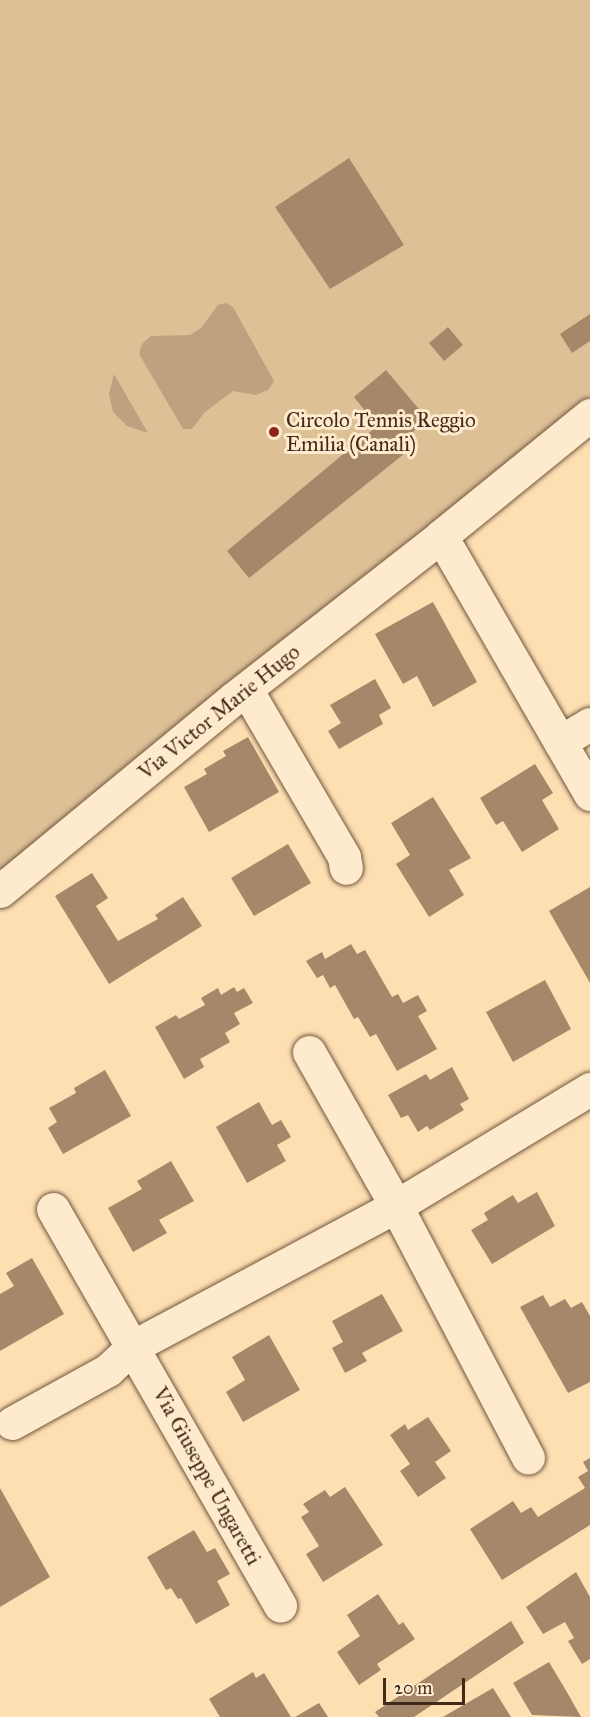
<!DOCTYPE html>
<html>
<head>
<meta charset="utf-8">
<style>
	body { margin:0 }
	#map { position:relative; width:590px; height:1717px; overflow:hidden; background:#fedfb1; font-family:"IM FELL Great Primer",serif }
	div>[style] { position:absolute }
	[style*='--x'] { left:calc(var(--x)*1px); top:calc(var(--y)*1px); width:calc(var(--w)*1px); rotate:calc(var(--a)*1deg) }
	.green>* { inset:0; background:#dec097 }
	.water>* { inset:0; background:#bea17e }
	.building>* { inset:0; background:#a48869 }
	.roads { filter:drop-shadow(0 0 2px #715740) drop-shadow(0 0 2px #715740) }
	.minor>* { height:33px; margin:-16.5px; padding:0 16.5px; transform-origin:16.5px; border-radius:16.5px; background:#feeacc }
	.dots>* { width:16px; height:16px; translate:-50% -50%; box-sizing:border-box; border:3px solid #feeacc; border-radius:50% }
	span { translate:-50% -50%; white-space:nowrap; text-align:center; line-height:1.15; -webkit-text-stroke:6px #feeacc; paint-order:stroke }
	.poi-label { font-size:21px; color:#422a1a }
	.left { translate:0 -50%; text-align:left }
	.street-label { font-size:21px; color:#422a1a }
	.scale { position:absolute; left:383px; top:1678px; width:82px; height:27px; box-sizing:border-box; border:3px solid #422a1a; border-top:0; padding-left:8px; font-size:18px; line-height:21px; white-space:nowrap; color:#422a1a; -webkit-text-stroke:4px #feeacc; paint-order:stroke }
</style>
</head>
<body>
<div id="map">
	<div class="green">
		<div style="clip-path:polygon(0 0,590px 0,590px 396px,507px 468px,0 876px)"></div>
	</div>
	<div class="water">
		<div style="clip-path:polygon(226px 303px,233px 307px,274px 381px,268px 390px,256px 395px,233px 391px,205px 412px,192px 429px,183px 429px,139px 354px,142px 344px,151px 336px,190px 335px,201px 328px,218px 305px)"></div>
		<div style="clip-path:polygon(114px 374px,148px 433px,127px 426px,113px 412px,109px 394px)"></div>
	</div>
	<div class="building">
		<div style="clip-path:polygon(349px 158px,404px 245px,330px 289px,275px 207px)"></div>
		<div style="clip-path:polygon(590px 314px,590px 341px,572px 353px,560px 334px)"></div>
		<div style="clip-path:polygon(448px 327px,463px 345px,444px 361px,429px 343px)"></div>
		<div style="clip-path:polygon(386px 370px,428px 420px,401px 441px,409px 450px,249px 578px,227px 551px,377px 426px,354px 397px)"></div>
		<div style="clip-path:polygon(433px 602px,477px 682px,433px 707px,417px 676px,403px 684px,375px 634px)"></div>
		<div style="clip-path:polygon(375px 679px,391px 708px,379px 715px,383px 724px,339px 749px,328px 731px,341px 723px,330px 705px)"></div>
		<div style="clip-path:polygon(248px 737px,279px 792px,209px 832px,184px 787px,207px 774px,204px 769px,226px 756px,223px 751px)"></div>
		<div style="clip-path:polygon(535px 764px,553px 793px,542px 800px,559px 829px,522px 852px,503px 821px,496px 825px,480px 798px)"></div>
		<div style="clip-path:polygon(433px 797px,471px 858px,449px 870px,464px 895px,429px 917px,396px 864px,410px 855px,391px 823px)"></div>
		<div style="clip-path:polygon(288px 844px,311px 883px,254px 916px,231px 878px)"></div>
		<div style="clip-path:polygon(92px 873px,108px 898px,96px 906px,118px 941px,158px 919px,155px 915px,183px 897px,202px 926px,109px 984px,55px 896px)"></div>
		<div style="clip-path:polygon(590px 887px,590px 983px,549px 911px)"></div>
		<div style="clip-path:polygon(351px 944px,357px 954px,365px 950px,392px 997px,398px 994px,403px 1003px,418px 995px,427px 1011px,418px 1016px,437px 1049px,397px 1071px,376px 1034px,370px 1037px,358px 1017px,354px 1019px,335px 985px,330px 988px,323px 975px,317px 978px,306px 961px,322px 952px,325px 959px)"></div>
		<div style="clip-path:polygon(545px 980px,571px 1029px,513px 1062px,486px 1012px)"></div>
		<div style="clip-path:polygon(234px 987px,237px 992px,244px 988px,253px 1003px,234px 1013px,240px 1024px,225px 1033px,230px 1042px,200px 1059px,204px 1067px,184px 1079px,155px 1027px,176px 1015px,179px 1019px,205px 1005px,201px 998px,218px 988px,221px 995px)"></div>
		<div style="clip-path:polygon(452px 1067px,469px 1099px,460px 1104px,464px 1110px,430px 1130px,427px 1126px,418px 1132px,408px 1115px,401px 1118px,388px 1095px,426px 1074px,430px 1080px)"></div>
		<div style="clip-path:polygon(105px 1070px,131px 1116px,63px 1154px,48px 1128px,57px 1122px,49px 1108px,76px 1093px,74px 1088px)"></div>
		<div style="clip-path:polygon(259px 1102px,272px 1125px,281px 1120px,291px 1137px,277px 1145px,286px 1161px,247px 1183px,216px 1127px)"></div>
		<div style="clip-path:polygon(171px 1161px,194px 1201px,159px 1220px,167px 1233px,133px 1252px,108px 1208px,142px 1189px,137px 1181px)"></div>
		<div style="clip-path:polygon(537px 1192px,555px 1226px,492px 1264px,471px 1230px,488px 1220px,484px 1213px,513px 1195px,518px 1203px)"></div>
		<div style="clip-path:polygon(32px 1258px,64px 1314px,0 1351px,0 1294px,14px 1286px,6px 1273px)"></div>
		<div style="clip-path:polygon(382px 1294px,403px 1331px,362px 1353px,367px 1361px,345px 1373px,332px 1348px,343px 1342px,332px 1321px)"></div>
		<div style="clip-path:polygon(543px 1295px,550px 1307px,565px 1299px,571px 1308px,582px 1302px,590px 1316px,590px 1382px,568px 1393px,520px 1307px)"></div>
		<div style="clip-path:polygon(269px 1335px,300px 1390px,243px 1422px,226px 1392px,245px 1380px,232px 1357px)"></div>
		<div style="clip-path:polygon(428px 1417px,451px 1451px,435px 1462px,446px 1478px,418px 1497px,400px 1471px,410px 1464px,390px 1435px,405px 1424px,408px 1430px)"></div>
		<div style="clip-path:polygon(590px 1458px,590px 1525px,502px 1580px,470px 1529px,513px 1501px,521px 1513px,531px 1507px,538px 1517px,585px 1488px,578px 1477px,588px 1471px,583px 1462px)"></div>
		<div style="clip-path:polygon(345px 1487px,383px 1545px,323px 1582px,306px 1554px,319px 1546px,301px 1517px,309px 1512px,303px 1504px,325px 1490px,330px 1497px)"></div>
		<div style="clip-path:polygon(0 1488px,50px 1577px,0 1607px)"></div>
		<div style="clip-path:polygon(194px 1530px,207px 1552px,215px 1548px,230px 1574px,217px 1581px,230px 1605px,196px 1624px,181px 1598px,178px 1599px,171px 1588px,166px 1590px,147px 1557px)"></div>
		<div style="clip-path:polygon(576px 1572px,590px 1597px,590px 1659px,582px 1664px,568px 1641px,574px 1638px,565px 1622px,543px 1634px,526px 1607px)"></div>
		<div style="clip-path:polygon(378px 1594px,399px 1625px,403px 1622px,415px 1639px,377px 1664px,381px 1670px,359px 1685px,337px 1652px,360px 1636px,347px 1615px)"></div>
		<div style="clip-path:polygon(511px 1621px,524px 1643px,414px 1717px,379px 1717px,375px 1712px)"></div>
		<div style="clip-path:polygon(549px 1662px,568px 1694px,581px 1717px,532px 1715px,513px 1683px)"></div>
		<div style="clip-path:polygon(253px 1672px,256px 1678px,264px 1673px,291px 1717px,220px 1717px,209px 1699px)"></div>
		<div style="clip-path:polygon(493px 1688px,511px 1717px,443px 1717px,448px 1714px)"></div>
		<div style="clip-path:polygon(319px 1703px,328px 1717px,295px 1717px)"></div>
	</div>
	<div class="roads">
		<div class="minor">
			<div style="--x:441;--y:536;--w:192;--a:-39.1"></div>
			<div style="--x:246;--y:689;--w:194;--a:59.7"></div>
			<div style="--x:344;--y:857;--w:11;--a:80"></div>
			<div style="--x:560;--y:742;--w:35;--a:-31"></div>
			<div style="--x:0;--y:891;--w:303;--a:-39.5"></div>
			<div style="--x:234;--y:698;--w:263;--a:-38"></div>
			<div style="--x:441;--y:536;--w:298;--a:60"></div>
			<div style="--x:309;--y:1052;--w:177;--a:60.5"></div>
			<div style="--x:396;--y:1206;--w:284;--a:62.3"></div>
			<div style="--x:53;--y:1209;--w:457;--a:60.2"></div>
			<div style="--x:12;--y:1423;--w:110;--a:-28.9"></div>
			<div style="--x:108;--y:1370;--w:35;--a:-43"></div>
			<div style="--x:134;--y:1346;--w:297;--a:-28.1"></div>
			<div style="--x:396;--y:1206;--w:227;--a:-31.1"></div>
		</div>
	</div>
	<div class="dots">
		<div style="left:274px;top:432px;background:#8f2418"></div>
	</div>
	<div class="poi-label">
		<span class="left" style="left:286px;top:432px">Circolo Tennis Reggio<br>Emilia (Canali)</span>
	</div>
	<div class="street-label">
		<span style="left:219px;top:712px;rotate:-39deg">Via Victor Marie Hugo</span>
		<span style="left:207px;top:1476px;rotate:61deg">Via Giuseppe Ungaretti</span>
	</div>
	<div class="scale">20 m</div>
</div>
</body>
</html>
